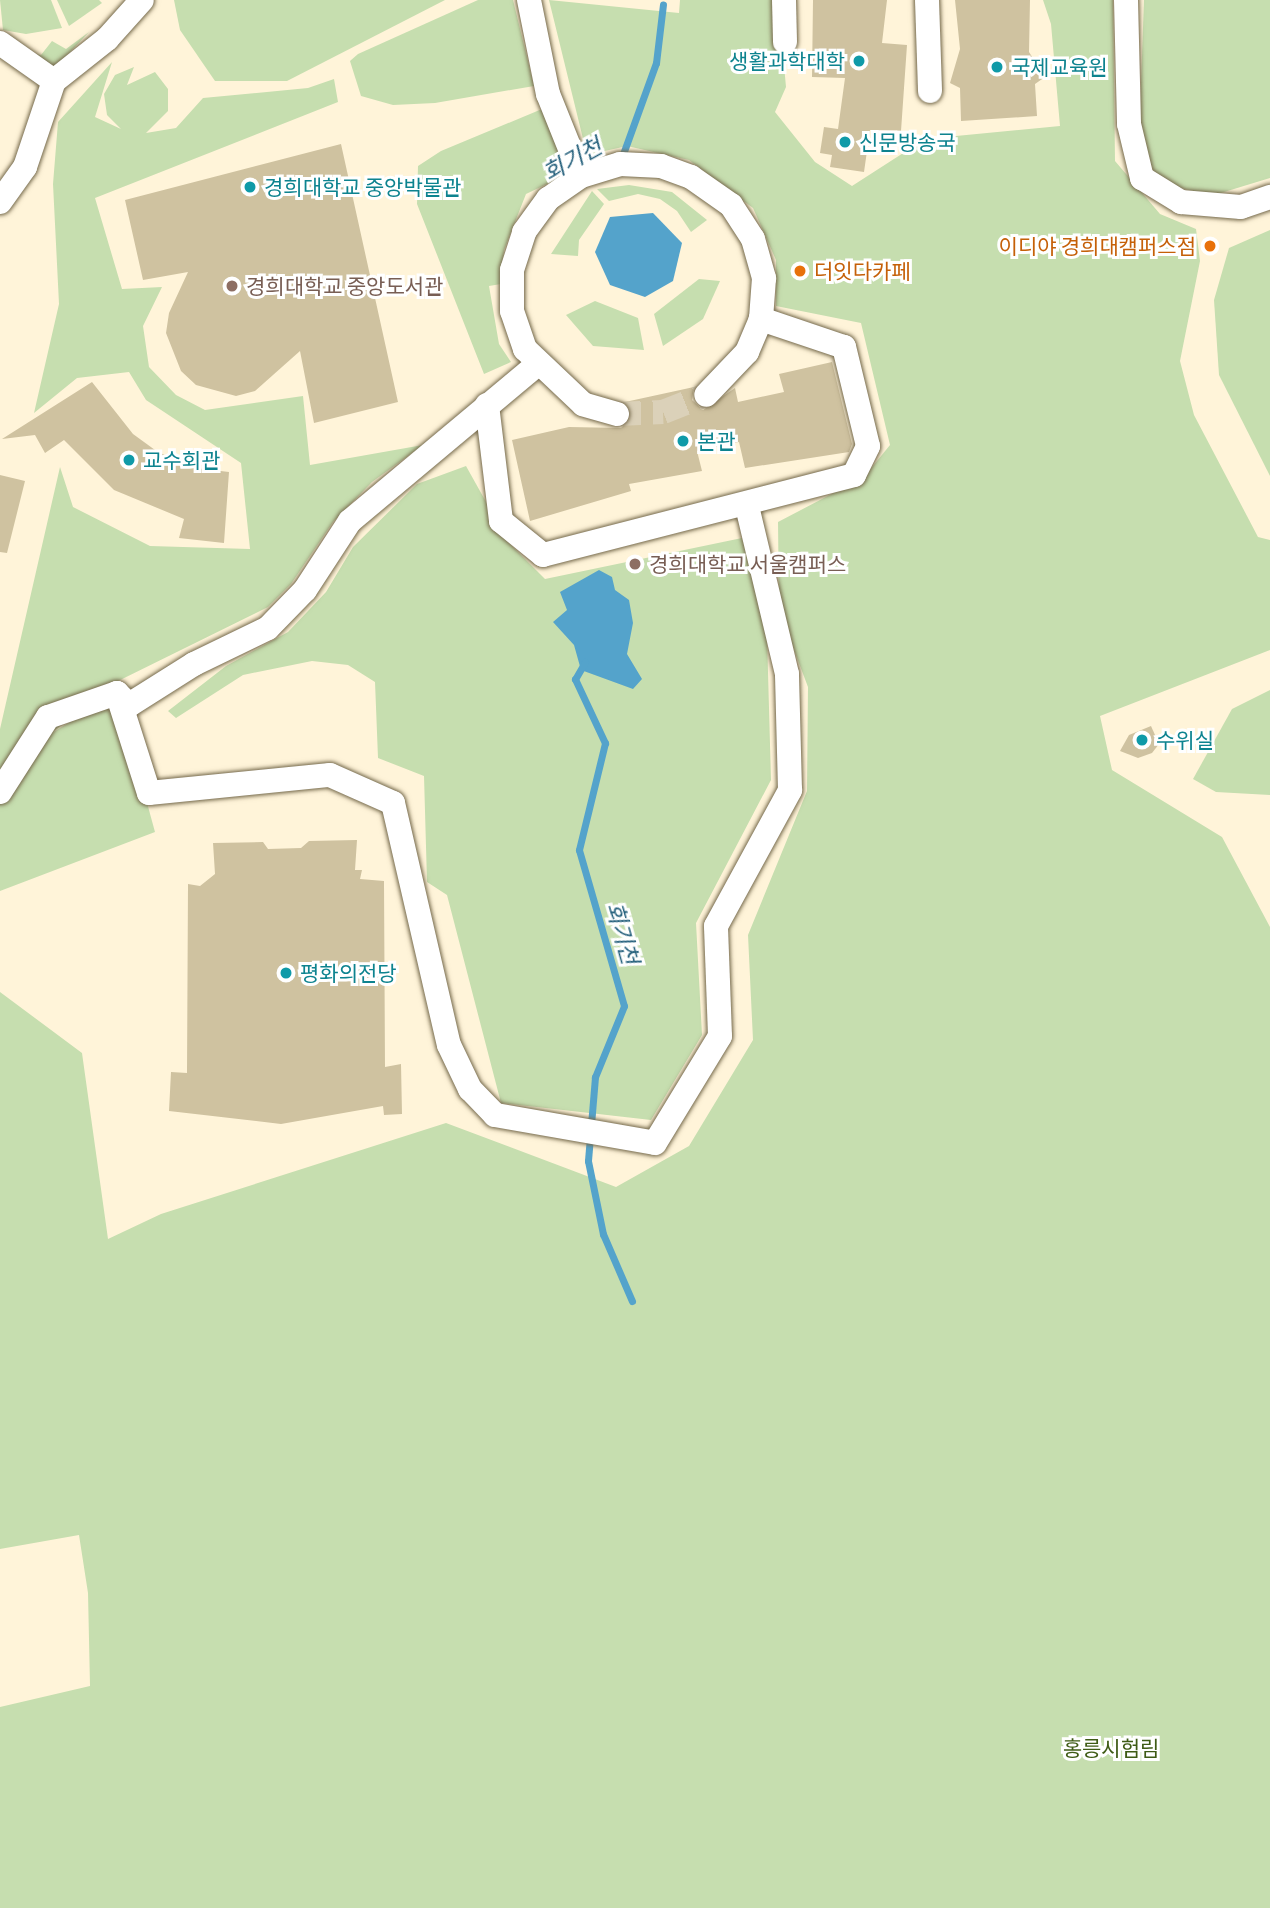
<!DOCTYPE html>
<html>
<head>
<meta charset="utf-8">
<style>
	body { margin:0 }
	#map { position:relative; width:1270px; height:1908px; overflow:hidden; background:#fff4d9; font-family:Manrope,"Noto Sans KR",sans-serif }
	div>[style] { position:absolute }
	[style*='--x'] { left:calc(var(--x)*1px); top:calc(var(--y)*1px); width:calc(var(--w)*1px); rotate:calc(var(--a)*1deg) }
	.green>* { inset:0; background:#c6deaf }
	.water>* { inset:0; background:#54a3cb }
	.stream>* { height:7px; margin:-3.5px; padding:0 3.5px; transform-origin:3.5px; border-radius:3.5px; background:#54a3cb }
	.building>* { inset:0; background:#cfc2a0 }
	.minor-tunnel>* { height:24px; margin-top:-12px; transform-origin:0; background:repeating-linear-gradient(90deg,#dbd1b9 0 24px,transparent 0 36px) }
	.roads { filter:drop-shadow(0 0 2px #75694b) drop-shadow(0 0 2px #75694b) }
	.minor>* { height:24px; margin:-12px; padding:0 12px; transform-origin:12px; border-radius:12px; background:#fff }
	.dots>* { width:19px; height:19px; translate:-50% -50%; box-sizing:border-box; border:4px solid #fff; border-radius:50% }
	span { translate:-50% -50%; white-space:nowrap; text-align:center; line-height:1.15; -webkit-text-stroke:6px #fff; paint-order:stroke }
	.culture-label { font-size:21px; color:#0d838f }
	.right { translate:-100% -50%; text-align:right }
	.left { translate:0 -50%; text-align:left }
	.food-label { font-size:21px; color:#c56008 }
	.education-label { font-size:21px; color:#785e54 }
	.park-label { font-size:21px; color:#3e5b15 }
	.water-label { font-size:23px; color:#235f7b; font-style:italic }
</style>
</head>
<body>
<div id="map">
	<div class="green">
		<div style="clip-path:polygon(0 0,51px 0,62px 28px,26px 34px,3px 30px)"></div>
		<div style="clip-path:polygon(57px 0,99px 0,102px 3px,69px 26px)"></div>
		<div style="clip-path:polygon(174px 0,445px 0,287px 81px,215px 81px,180px 30px)"></div>
		<div style="clip-path:polygon(478px 0,513px 0,534px 86px,435px 103px,393px 105px,361px 96px,350px 61px,358px 54px)"></div>
		<div style="clip-path:polygon(549px 0,679px 13px,680px 0,778px 0,786px 87px,775px 112px,815px 162px,852px 186px,925px 139px,1060px 126px,1051px 24px,1043px 0,1113px 0,1115px 161px,1160px 214px,1196px 229px,1200px 261px,1180px 361px,1194px 415px,1258px 537px,1270px 540px,1270px 650px,1100px 716px,1112px 770px,1222px 837px,1270px 927px,1270px 1908px,0 1908px,0 1707px,90px 1686px,88px 1593px,79px 1535px,0 1549px,0 992px,82px 1053px,108px 1239px,161px 1214px,446px 1123px,616px 1187px,689px 1146px,753px 1040px,748px 935px,807px 791px,808px 687px,779px 610px,778px 522px,864px 477px,890px 445px,861px 323px,776px 306px,776px 260px,753px 208px,689px 160px,627px 146px,587px 155px)"></div>
		<div style="clip-path:polygon(1144px 0,1270px 0,1270px 178px,1211px 196px,1159px 182px,1139px 140px)"></div>
		<div style="clip-path:polygon(89px 32px,56px 67px,20px 51px,41px 55px,52px 41px,66px 49px)"></div>
		<div style="clip-path:polygon(112px 62px,95px 117px,121px 129px,107px 115px,104px 94px,115px 75px,134px 67px,127px 85px,155px 72px,168px 89px,168px 111px,146px 133px,176px 128px,203px 98px,308px 88px,334px 79px,338px 102px,95px 198px,122px 289px,162px 287px,143px 326px,149px 367px,176px 395px,205px 410px,303px 396px,310px 465px,423px 445px,372px 482px,333px 522px,291px 584px,268px 607px,110px 685px,52px 733px,117px 693px,155px 832px,0 891px,0 729px,60px 467px,73px 507px,150px 546px,250px 549px,241px 463px,146px 400px,129px 372px,77px 378px,34px 413px,59px 304px,53px 184px,58px 122px)"></div>
		<div style="clip-path:polygon(542px 109px,572px 172px,526px 194px,504px 250px,501px 284px,489px 286px,499px 344px,511px 362px,484px 374px,417px 204px,418px 166px,441px 151px)"></div>
		<div style="clip-path:polygon(629px 185px,672px 192px,707px 220px,691px 232px,677px 211px,660px 199px,638px 194px,609px 201px,597px 189px)"></div>
		<div style="clip-path:polygon(592px 191px,604px 204px,579px 240px,578px 256px,551px 254px)"></div>
		<div style="clip-path:polygon(1270px 230px,1270px 476px,1219px 375px,1214px 300px,1229px 248px)"></div>
		<div style="clip-path:polygon(699px 279px,720px 281px,703px 319px,663px 346px,654px 314px)"></div>
		<div style="clip-path:polygon(595px 301px,638px 318px,644px 350px,593px 346px,566px 315px)"></div>
		<div style="clip-path:polygon(466px 466px,509px 543px,545px 579px,742px 538px,767px 636px,771px 780px,696px 923px,702px 1035px,651px 1120px,501px 1103px,447px 895px,427px 882px,424px 776px,378px 758px,375px 682px,348px 665px,312px 661px,243px 675px,176px 718px,168px 711px,226px 666px,288px 632px,326px 592px,353px 547px,417px 484px)"></div>
		<div style="clip-path:polygon(1270px 690px,1270px 795px,1216px 792px,1193px 779px,1232px 709px)"></div>
	</div>
	<div class="water">
		<div style="clip-path:polygon(653px 213px,682px 243px,673px 281px,645px 297px,610px 285px,595px 252px,610px 217px)"></div>
		<div style="clip-path:polygon(599px 570px,612px 577px,615px 590px,629px 600px,633px 623px,627px 654px,642px 679px,633px 689px,581px 670px,574px 645px,553px 622px,567px 610px,560px 592px)"></div>
	</div>
	<div class="stream">
		<div style="--x:618;--y:156;--w:5;--a:-22"></div>
		<div style="--x:623;--y:154;--w:97;--a:-70.1"></div>
		<div style="--x:656;--y:63;--w:59;--a:-83.2"></div>
		<div style="--x:585;--y:662;--w:20;--a:120"></div>
		<div style="--x:575;--y:679;--w:71;--a:64.9"></div>
		<div style="--x:605;--y:743;--w:110;--a:103.7"></div>
		<div style="--x:579;--y:850;--w:162;--a:73.9"></div>
		<div style="--x:624;--y:1006;--w:77;--a:112.2"></div>
		<div style="--x:595;--y:1077;--w:84;--a:94.8"></div>
		<div style="--x:588;--y:1161;--w:75;--a:78.4"></div>
		<div style="--x:603;--y:1234;--w:73;--a:66.6"></div>
	</div>
	<div class="building">
		<div style="clip-path:polygon(813px 0,887px 0,882px 43px,907px 45px,901px 131px,870px 130px,864px 172px,830px 167px,832px 155px,820px 153px,824px 127px,838px 129px,845px 78px,812px 77px)"></div>
		<div style="clip-path:polygon(955px 0,1030px 0,1029px 52px,1045px 77px,1035px 84px,1037px 116px,961px 121px,960px 88px,950px 83px,960px 49px)"></div>
		<div style="clip-path:polygon(341px 144px,398px 402px,314px 423px,300px 351px,255px 391px,236px 396px,196px 385px,181px 371px,166px 333px,169px 313px,188px 272px,143px 280px,125px 200px)"></div>
		<div style="clip-path:polygon(832px 362px,852px 444px,849px 452px,745px 468px,739px 442px,697px 451px,702px 471px,629px 484px,631px 491px,530px 521px,512px 440px,569px 427px,621px 428px,631px 418px,625px 402px,694px 387px,692px 400px,703px 410px,735px 388px,738px 402px,784px 392px,779px 374px)"></div>
		<div style="clip-path:polygon(92px 382px,133px 434px,155px 450px,187px 467px,229px 472px,224px 543px,179px 538px,184px 519px,114px 490px,64px 440px,45px 453px,35px 435px,2px 439px)"></div>
		<div style="clip-path:polygon(0 475px,25px 481px,7px 553px,0 552px)"></div>
		<div style="clip-path:polygon(1151px 726px,1159px 744px,1152px 753px,1138px 758px,1120px 751px,1129px 735px)"></div>
		<div style="clip-path:polygon(357px 840px,355px 870px,362px 870px,360px 879px,384px 881px,385px 1067px,401px 1064px,402px 1114px,384px 1115px,383px 1106px,281px 1124px,169px 1111px,171px 1072px,187px 1073px,188px 884px,200px 886px,215px 874px,213px 843px,263px 842px,268px 849px,301px 848px,309px 841px)"></div>
	</div>
	<div class="minor-tunnel">
		<div style="--x:617;--y:414;--w:46;--a:-2.5"></div>
		<div style="--x:663;--y:412;--w:46;--a:-21.6"></div>
	</div>
	<div class="roads">
		<div class="minor">
			<div style="--x:529;--y:0;--w:96;--a:78.6"></div>
			<div style="--x:548;--y:94;--w:88;--a:68.1"></div>
			<div style="--x:784;--y:0;--w:42;--a:88.6"></div>
			<div style="--x:927;--y:0;--w:91;--a:88.1"></div>
			<div style="--x:1126;--y:0;--w:124;--a:88.6"></div>
			<div style="--x:1129;--y:124;--w:56;--a:76.5"></div>
			<div style="--x:1142;--y:178;--w:46;--a:31.6"></div>
			<div style="--x:1181;--y:202;--w:60;--a:4.8"></div>
			<div style="--x:1241;--y:207;--w:31;--a:-19"></div>
			<div style="--x:0;--y:43;--w:66;--a:35.1"></div>
			<div style="--x:0;--y:202;--w:43;--a:-54.5"></div>
			<div style="--x:25;--y:167;--w:91;--a:-71.4"></div>
			<div style="--x:54;--y:81;--w:68;--a:-38.4"></div>
			<div style="--x:107;--y:39;--w:52;--a:-48.1"></div>
			<div style="--x:487;--y:405;--w:117;--a:83.1"></div>
			<div style="--x:501;--y:521;--w:54;--a:39"></div>
			<div style="--x:543;--y:555;--w:321;--a:-14.4"></div>
			<div style="--x:854;--y:475;--w:32;--a:-64"></div>
			<div style="--x:868;--y:446;--w:102;--a:-103.6"></div>
			<div style="--x:844;--y:347;--w:88;--a:-161.4"></div>
			<div style="--x:617;--y:414;--w:35;--a:-164"></div>
			<div style="--x:583;--y:404;--w:80;--a:-136.5"></div>
			<div style="--x:525;--y:349;--w:40;--a:-108.9"></div>
			<div style="--x:512;--y:311;--w:41;--a:-90"></div>
			<div style="--x:512;--y:270;--w:40;--a:-72"></div>
			<div style="--x:524;--y:232;--w:41;--a:-54"></div>
			<div style="--x:548;--y:199;--w:40;--a:-34.9"></div>
			<div style="--x:581;--y:176;--w:41;--a:-17.1"></div>
			<div style="--x:620;--y:164;--w:41;--a:2.8"></div>
			<div style="--x:661;--y:166;--w:32;--a:20"></div>
			<div style="--x:691;--y:177;--w:49;--a:35"></div>
			<div style="--x:731;--y:205;--w:40;--a:57.1"></div>
			<div style="--x:753;--y:239;--w:41;--a:74.2"></div>
			<div style="--x:764;--y:278;--w:41;--a:94.2"></div>
			<div style="--x:761;--y:319;--w:36;--a:113"></div>
			<div style="--x:747;--y:352;--w:59;--a:133.6"></div>
			<div style="--x:117;--y:693;--w:105;--a:72.3"></div>
			<div style="--x:149;--y:793;--w:182;--a:-5.7"></div>
			<div style="--x:330;--y:775;--w:69;--a:24"></div>
			<div style="--x:393;--y:803;--w:248;--a:77"></div>
			<div style="--x:449;--y:1045;--w:49;--a:64.5"></div>
			<div style="--x:470;--y:1089;--w:36;--a:46"></div>
			<div style="--x:495;--y:1115;--w:162;--a:9.9"></div>
			<div style="--x:655;--y:1143;--w:125;--a:-58.7"></div>
			<div style="--x:720;--y:1036;--w:110;--a:-92.1"></div>
			<div style="--x:716;--y:926;--w:155;--a:-61.4"></div>
			<div style="--x:790;--y:790;--w:116;--a:-91.5"></div>
			<div style="--x:787;--y:674;--w:173;--a:-103.4"></div>
			<div style="--x:0;--y:792;--w:89;--a:-57.4"></div>
			<div style="--x:48;--y:717;--w:73;--a:-19.2"></div>
			<div style="--x:117;--y:693;--w:17;--a:45"></div>
			<div style="--x:129;--y:705;--w:77;--a:-32.2"></div>
			<div style="--x:194;--y:664;--w:82;--a:-25.9"></div>
			<div style="--x:268;--y:628;--w:53;--a:-45.8"></div>
			<div style="--x:305;--y:590;--w:82;--a:-56.9"></div>
			<div style="--x:350;--y:521;--w:245;--a:-39.9"></div>
		</div>
	</div>
	<div class="dots">
		<div style="left:859px;top:61px;background:#0f9aa8"></div>
		<div style="left:997px;top:67px;background:#0f9aa8"></div>
		<div style="left:845px;top:142px;background:#0f9aa8"></div>
		<div style="left:250px;top:187px;background:#0f9aa8"></div>
		<div style="left:1210px;top:246px;background:#e8710a"></div>
		<div style="left:800px;top:271px;background:#e8710a"></div>
		<div style="left:232px;top:286px;background:#8d6e63"></div>
		<div style="left:683px;top:441px;background:#0f9aa8"></div>
		<div style="left:129px;top:460px;background:#0f9aa8"></div>
		<div style="left:635px;top:564px;background:#8d6e63"></div>
		<div style="left:1142px;top:740px;background:#0f9aa8"></div>
		<div style="left:286px;top:973px;background:#0f9aa8"></div>
	</div>
	<div class="culture-label">
		<span class="right" style="left:845px;top:61px">생활과학대학</span>
		<span class="left" style="left:1011px;top:67px">국제교육원</span>
		<span class="left" style="left:859px;top:142px">신문방송국</span>
		<span class="left" style="left:264px;top:187px">경희대학교 중앙박물관</span>
		<span class="left" style="left:697px;top:441px">본관</span>
		<span class="left" style="left:143px;top:460px">교수회관</span>
		<span class="left" style="left:1156px;top:740px">수위실</span>
		<span class="left" style="left:300px;top:973px">평화의전당</span>
	</div>
	<div class="food-label">
		<span class="right" style="left:1196px;top:246px">이디야 경희대캠퍼스점</span>
		<span class="left" style="left:814px;top:271px">더잇다카페</span>
	</div>
	<div class="education-label">
		<span class="left" style="left:246px;top:286px">경희대학교 중앙도서관</span>
		<span class="left" style="left:649px;top:564px">경희대학교 서울캠퍼스</span>
	</div>
	<div class="park-label">
		<span style="left:1111px;top:1748px">홍릉시험림</span>
	</div>
	<div class="water-label">
		<span style="left:572px;top:159px;rotate:-29deg">회기천</span>
		<span style="left:623px;top:933px;rotate:74deg">회기천</span>
	</div>
</div>
</body>
</html>
